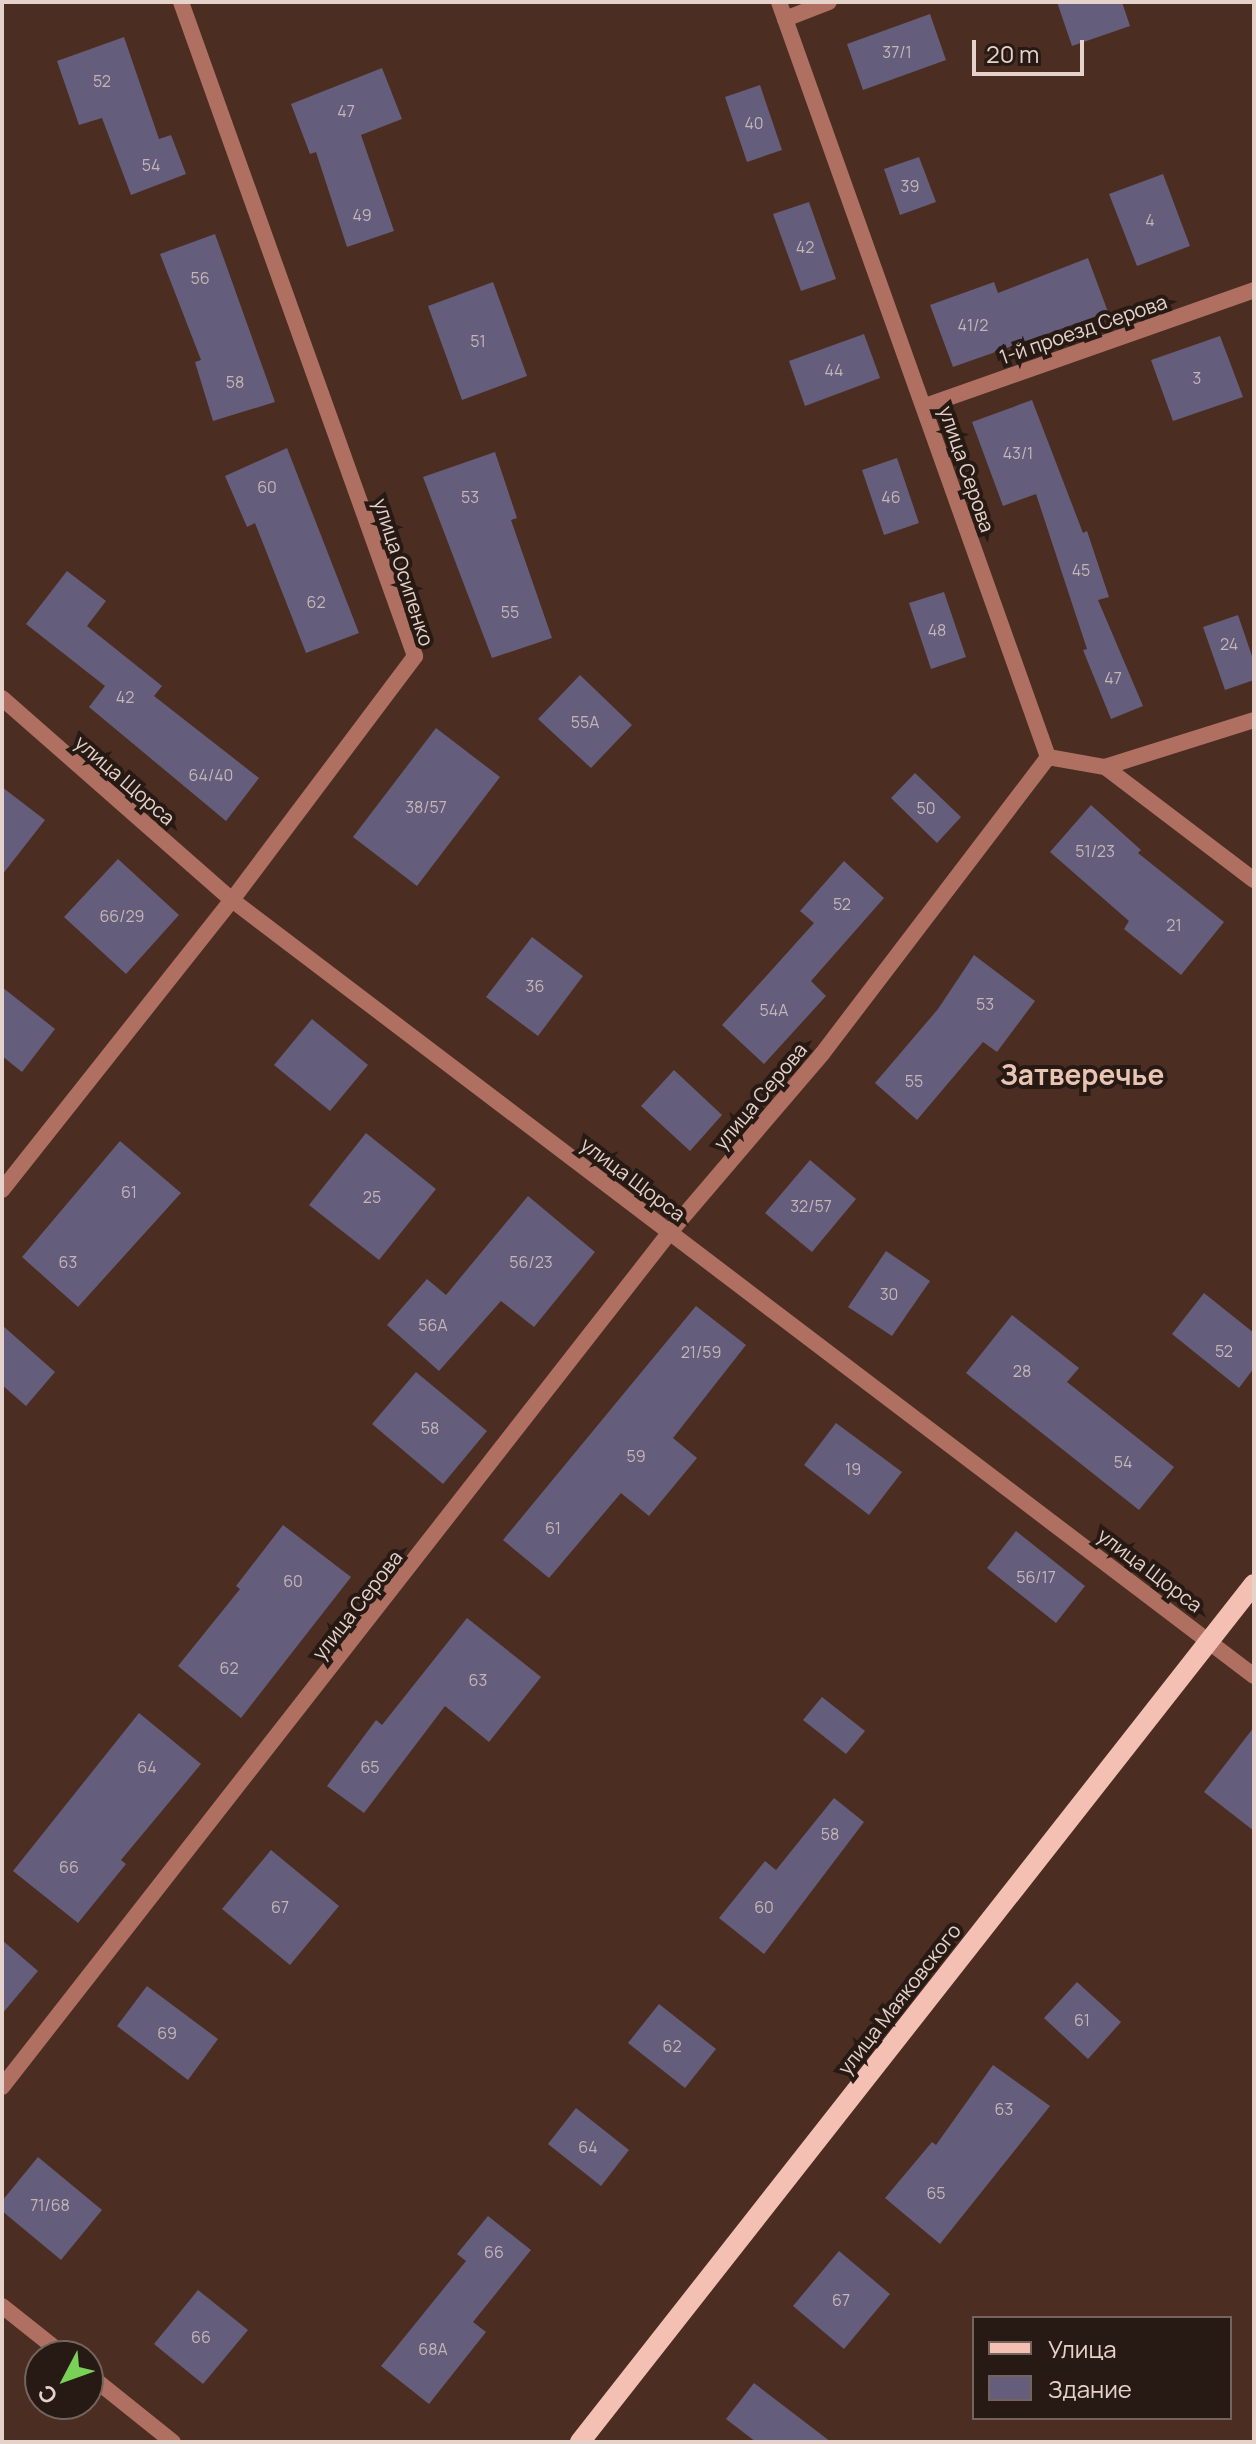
<!DOCTYPE html>
<html>
<head>
<meta charset="utf-8">
<style>
	body { margin:0 }
	#map { position:relative; width:1256px; height:2444px; overflow:hidden; background:#4b2e21; font-family:Manrope,sans-serif }
	div>[style] { position:absolute }
	[style*='--x'] { left:calc(var(--x)*1px); top:calc(var(--y)*1px); width:calc(var(--w)*1px); rotate:calc(var(--a)*1deg) }
	.building>* { inset:0; background:#645d7b }
	.street>* { height:16px; margin:-8px; padding:0 8px; transform-origin:8px; border-radius:8px; background:#af7062 }
	.primary>* { height:20px; margin:-10px; padding:0 10px; transform-origin:10px; border-radius:10px; background:#f5c0b4 }
	span { translate:-50% -50%; white-space:nowrap; text-align:center; line-height:1.15; -webkit-text-stroke:8px #271a14; paint-order:stroke }
	.number-label { font-size:16px; color:#c5b5b6 }
	.number-label span { -webkit-text-stroke-width:0 }
	.street-label { font-size:20px; color:#e5d2ca }
	.district-label { font-size:28px; color:#e9c4b3; font-weight:700 }
	.frame { position:absolute; inset:0; border:4px solid #e5d2ca; pointer-events:none }
	.legend { position:absolute; left:972px; top:2316px; width:260px; height:104px; box-sizing:border-box; background:#271a14; border:2px solid #73645d; margin:0; padding:10px 14px; list-style:none; font-size:24px; color:#e5d2ca }
	.legend li { display:flex; align-items:center; gap:16px; height:40px }
	.legend b { width:40px; border:2px solid #73645d }
	.north { position:absolute; left:24px; top:2340px; width:80px; height:80px; box-sizing:border-box; background:#271a14; border:2px solid #73645d; border-radius:50%; rotate:229deg; font-size:22px; font-weight:700; line-height:32px; text-align:center; color:#e5d2ca }
	.north::after { content:''; display:block; margin:auto; width:28px; height:36px; background:#7ad157; clip-path:polygon(50% 0,100% 100%,50% 72%,0 100%) }
	.scale { position:absolute; left:972px; top:40px; width:112px; height:36px; box-sizing:border-box; border:4px solid #e5d2ca; border-top:0; padding-left:10px; font-size:24px; line-height:28px; white-space:nowrap; color:#e5d2ca; -webkit-text-stroke:6px #271a14; paint-order:stroke }
</style>
</head>
<body>
<div id="map">
	<div class="building">
		<div style="clip-path:polygon(1057px 2px,1122px 2px,1130px 26px,1072px 46px)"></div>
		<div style="clip-path:polygon(930px 14px,946px 60px,863px 90px,847px 44px)"></div>
		<div style="clip-path:polygon(124px 37px,159px 139px,171px 135px,186px 174px,131px 195px,102px 118px,79px 125px,57px 61px)"></div>
		<div style="clip-path:polygon(382px 68px,402px 119px,361px 135px,394px 231px,347px 247px,316px 152px,310px 154px,291px 104px)"></div>
		<div style="clip-path:polygon(760px 85px,782px 150px,747px 162px,725px 97px)"></div>
		<div style="clip-path:polygon(919px 157px,936px 202px,900px 215px,884px 169px)"></div>
		<div style="clip-path:polygon(1163px 174px,1190px 246px,1137px 266px,1109px 194px)"></div>
		<div style="clip-path:polygon(809px 202px,836px 279px,801px 291px,773px 214px)"></div>
		<div style="clip-path:polygon(215px 234px,275px 402px,213px 421px,195px 362px,201px 360px,160px 254px)"></div>
		<div style="clip-path:polygon(1088px 258px,1108px 312px,953px 367px,930px 305px,994px 282px,998px 293px)"></div>
		<div style="clip-path:polygon(493px 282px,527px 376px,462px 400px,428px 306px)"></div>
		<div style="clip-path:polygon(864px 334px,880px 378px,805px 406px,789px 361px)"></div>
		<div style="clip-path:polygon(1220px 336px,1243px 397px,1173px 421px,1151px 360px)"></div>
		<div style="clip-path:polygon(1032px 400px,1083px 533px,1087px 531px,1109px 597px,1098px 600px,1143px 706px,1111px 719px,1083px 650px,1087px 649px,1036px 494px,1003px 506px,972px 422px)"></div>
		<div style="clip-path:polygon(287px 448px,359px 633px,306px 653px,255px 523px,247px 527px,225px 476px)"></div>
		<div style="clip-path:polygon(495px 452px,517px 518px,511px 520px,552px 638px,492px 658px,423px 477px)"></div>
		<div style="clip-path:polygon(897px 458px,919px 523px,884px 535px,862px 470px)"></div>
		<div style="clip-path:polygon(67px 571px,106px 601px,87px 626px,162px 686px,154px 696px,259px 778px,226px 821px,89px 707px,105px 686px,26px 624px)"></div>
		<div style="clip-path:polygon(944px 592px,966px 657px,931px 669px,909px 603px)"></div>
		<div style="clip-path:polygon(1238px 615px,1254px 662px,1254px 680px,1225px 690px,1203px 627px)"></div>
		<div style="clip-path:polygon(580px 675px,632px 725px,591px 768px,538px 719px)"></div>
		<div style="clip-path:polygon(436px 728px,500px 777px,417px 886px,353px 837px)"></div>
		<div style="clip-path:polygon(915px 773px,961px 817px,937px 843px,891px 798px)"></div>
		<div style="clip-path:polygon(2px 787px,45px 820px,2px 875px)"></div>
		<div style="clip-path:polygon(1091px 805px,1141px 850px,1138px 853px,1224px 922px,1181px 975px,1124px 929px,1129px 921px,1050px 852px)"></div>
		<div style="clip-path:polygon(118px 859px,179px 915px,126px 974px,64px 917px)"></div>
		<div style="clip-path:polygon(844px 861px,884px 898px,811px 981px,826px 996px,764px 1064px,722px 1025px,814px 923px,800px 911px)"></div>
		<div style="clip-path:polygon(532px 937px,583px 976px,538px 1036px,486px 997px)"></div>
		<div style="clip-path:polygon(974px 955px,1035px 1001px,997px 1052px,983px 1042px,917px 1120px,875px 1083px,938px 1009px)"></div>
		<div style="clip-path:polygon(2px 987px,55px 1029px,22px 1072px,2px 1056px)"></div>
		<div style="clip-path:polygon(312px 1019px,368px 1065px,330px 1111px,274px 1065px)"></div>
		<div style="clip-path:polygon(674px 1070px,722px 1115px,690px 1151px,641px 1106px)"></div>
		<div style="clip-path:polygon(366px 1133px,436px 1189px,379px 1260px,309px 1205px)"></div>
		<div style="clip-path:polygon(120px 1141px,181px 1193px,78px 1307px,22px 1257px)"></div>
		<div style="clip-path:polygon(810px 1160px,856px 1199px,812px 1252px,765px 1213px)"></div>
		<div style="clip-path:polygon(528px 1196px,595px 1252px,534px 1327px,501px 1301px,439px 1371px,387px 1325px,427px 1279px,446px 1295px)"></div>
		<div style="clip-path:polygon(886px 1251px,930px 1281px,892px 1336px,848px 1307px)"></div>
		<div style="clip-path:polygon(1204px 1293px,1254px 1333px,1254px 1368px,1239px 1388px,1172px 1334px)"></div>
		<div style="clip-path:polygon(696px 1306px,746px 1345px,673px 1438px,697px 1458px,649px 1516px,621px 1493px,549px 1578px,503px 1540px)"></div>
		<div style="clip-path:polygon(1012px 1315px,1079px 1368px,1067px 1382px,1174px 1467px,1139px 1510px,966px 1373px)"></div>
		<div style="clip-path:polygon(2px 1325px,55px 1372px,26px 1406px,2px 1385px)"></div>
		<div style="clip-path:polygon(416px 1372px,487px 1431px,443px 1484px,372px 1424px)"></div>
		<div style="clip-path:polygon(836px 1423px,902px 1472px,869px 1515px,804px 1465px)"></div>
		<div style="clip-path:polygon(283px 1525px,351px 1577px,241px 1718px,178px 1666px,240px 1589px,236px 1586px)"></div>
		<div style="clip-path:polygon(1016px 1531px,1085px 1586px,1056px 1623px,987px 1568px)"></div>
		<div style="clip-path:polygon(467px 1618px,541px 1677px,489px 1742px,445px 1706px,364px 1813px,327px 1786px,376px 1720px,382px 1725px)"></div>
		<div style="clip-path:polygon(822px 1697px,865px 1731px,846px 1754px,803px 1720px)"></div>
		<div style="clip-path:polygon(139px 1713px,201px 1764px,121px 1860px,126px 1864px,78px 1923px,13px 1871px)"></div>
		<div style="clip-path:polygon(1254px 1727px,1254px 1831px,1204px 1792px)"></div>
		<div style="clip-path:polygon(834px 1798px,864px 1822px,764px 1954px,719px 1918px,765px 1861px,776px 1870px)"></div>
		<div style="clip-path:polygon(271px 1850px,339px 1906px,290px 1965px,222px 1909px)"></div>
		<div style="clip-path:polygon(2px 1940px,38px 1971px,2px 2014px)"></div>
		<div style="clip-path:polygon(1077px 1982px,1121px 2022px,1088px 2059px,1044px 2018px)"></div>
		<div style="clip-path:polygon(147px 1986px,218px 2039px,188px 2080px,117px 2026px)"></div>
		<div style="clip-path:polygon(659px 2004px,716px 2049px,685px 2088px,628px 2043px)"></div>
		<div style="clip-path:polygon(993px 2065px,1050px 2106px,940px 2244px,885px 2198px,932px 2142px,936px 2145px)"></div>
		<div style="clip-path:polygon(576px 2108px,629px 2150px,601px 2186px,548px 2144px)"></div>
		<div style="clip-path:polygon(38px 2157px,102px 2210px,61px 2260px,2px 2211px,2px 2201px)"></div>
		<div style="clip-path:polygon(488px 2216px,531px 2250px,473px 2322px,486px 2332px,429px 2404px,381px 2366px,466px 2261px,457px 2254px)"></div>
		<div style="clip-path:polygon(839px 2251px,890px 2294px,844px 2349px,793px 2306px)"></div>
		<div style="clip-path:polygon(198px 2290px,248px 2330px,203px 2384px,154px 2344px)"></div>
		<div style="clip-path:polygon(754px 2383px,831px 2442px,756px 2442px,726px 2419px)"></div>
	</div>
	<div class="street">
		<div style="--x:785;--y:19;--w:47;--a:-21.1"></div>
		<div style="--x:925;--y:406;--w:349;--a:-19.4"></div>
		<div style="--x:2;--y:698;--w:306;--a:41.3"></div>
		<div style="--x:232;--y:900;--w:1283;--a:37.21"></div>
		<div style="--x:1048;--y:757;--w:58;--a:10"></div>
		<div style="--x:1105;--y:767;--w:187;--a:37.2"></div>
		<div style="--x:1105;--y:767;--w:156;--a:-17.5"></div>
		<div style="--x:2;--y:1190;--w:370;--a:-51.6"></div>
		<div style="--x:232;--y:900;--w:305;--a:-53.1"></div>
		<div style="--x:415;--y:656;--w:695;--a:-109.69"></div>
		<div style="--x:2;--y:2087;--w:1085;--a:-52"></div>
		<div style="--x:670;--y:1232;--w:234;--a:-49.5"></div>
		<div style="--x:822;--y:1054;--w:373;--a:-52.7"></div>
		<div style="--x:1048;--y:757;--w:801;--a:-109.61"></div>
		<div style="--x:2;--y:2306;--w:80;--a:38.4"></div>
		<div style="--x:88;--y:2374;--w:109;--a:38.7"></div>
	</div>
	<div class="primary">
		<div style="--x:580;--y:2442;--w:1091;--a:-51.85"></div>
	</div>
	<div class="number-label">
		<span style="left:897px;top:52px">37/1</span>
		<span style="left:102px;top:81px">52</span>
		<span style="left:346px;top:111px">47</span>
		<span style="left:754px;top:123px">40</span>
		<span style="left:151px;top:165px">54</span>
		<span style="left:910px;top:186px">39</span>
		<span style="left:362px;top:215px">49</span>
		<span style="left:1150px;top:220px">4</span>
		<span style="left:805px;top:247px">42</span>
		<span style="left:200px;top:278px">56</span>
		<span style="left:973px;top:325px">41/2</span>
		<span style="left:478px;top:341px">51</span>
		<span style="left:834px;top:370px">44</span>
		<span style="left:1197px;top:378px">3</span>
		<span style="left:235px;top:382px">58</span>
		<span style="left:1018px;top:453px">43/1</span>
		<span style="left:267px;top:487px">60</span>
		<span style="left:470px;top:497px">53</span>
		<span style="left:891px;top:497px">46</span>
		<span style="left:1081px;top:570px">45</span>
		<span style="left:316px;top:602px">62</span>
		<span style="left:510px;top:612px">55</span>
		<span style="left:937px;top:630px">48</span>
		<span style="left:1229px;top:644px">24</span>
		<span style="left:1113px;top:678px">47</span>
		<span style="left:125px;top:697px">42</span>
		<span style="left:585px;top:722px">55А</span>
		<span style="left:211px;top:775px">64/40</span>
		<span style="left:426px;top:807px">38/57</span>
		<span style="left:926px;top:808px">50</span>
		<span style="left:1095px;top:851px">51/23</span>
		<span style="left:842px;top:904px">52</span>
		<span style="left:122px;top:916px">66/29</span>
		<span style="left:1174px;top:925px">21</span>
		<span style="left:535px;top:986px">36</span>
		<span style="left:985px;top:1004px">53</span>
		<span style="left:774px;top:1010px">54А</span>
		<span style="left:914px;top:1081px">55</span>
		<span style="left:129px;top:1192px">61</span>
		<span style="left:372px;top:1197px">25</span>
		<span style="left:811px;top:1206px">32/57</span>
		<span style="left:68px;top:1262px">63</span>
		<span style="left:531px;top:1262px">56/23</span>
		<span style="left:889px;top:1294px">30</span>
		<span style="left:433px;top:1325px">56А</span>
		<span style="left:1224px;top:1351px">52</span>
		<span style="left:701px;top:1352px">21/59</span>
		<span style="left:1022px;top:1371px">28</span>
		<span style="left:430px;top:1428px">58</span>
		<span style="left:636px;top:1456px">59</span>
		<span style="left:1123px;top:1462px">54</span>
		<span style="left:853px;top:1469px">19</span>
		<span style="left:553px;top:1528px">61</span>
		<span style="left:1036px;top:1577px">56/17</span>
		<span style="left:293px;top:1581px">60</span>
		<span style="left:229px;top:1668px">62</span>
		<span style="left:478px;top:1680px">63</span>
		<span style="left:147px;top:1767px">64</span>
		<span style="left:370px;top:1767px">65</span>
		<span style="left:830px;top:1834px">58</span>
		<span style="left:69px;top:1867px">66</span>
		<span style="left:280px;top:1907px">67</span>
		<span style="left:764px;top:1907px">60</span>
		<span style="left:1082px;top:2020px">61</span>
		<span style="left:167px;top:2033px">69</span>
		<span style="left:672px;top:2046px">62</span>
		<span style="left:1004px;top:2109px">63</span>
		<span style="left:588px;top:2147px">64</span>
		<span style="left:936px;top:2193px">65</span>
		<span style="left:50px;top:2205px">71/68</span>
		<span style="left:494px;top:2252px">66</span>
		<span style="left:841px;top:2300px">67</span>
		<span style="left:201px;top:2337px">66</span>
		<span style="left:433px;top:2349px">68А</span>
	</div>
	<div class="street-label">
		<span style="left:1083px;top:329px;rotate:-19deg">1-й проезд Серова</span>
		<span style="left:967px;top:469px;rotate:71deg">улица Серова</span>
		<span style="left:404px;top:572px;rotate:72deg">улица Осипенко</span>
		<span style="left:125px;top:780px;rotate:41deg">улица Щорса</span>
		<span style="left:760px;top:1096px;rotate:-50deg">улица Серова</span>
		<span style="left:633px;top:1179px;rotate:37deg">улица Щорса</span>
		<span style="left:1150px;top:1570px;rotate:37deg">улица Щорса</span>
		<span style="left:357px;top:1605px;rotate:-52deg">улица Серова</span>
		<span style="left:899px;top:1999px;rotate:-52deg">улица Маяковского</span>
	</div>
	<div class="district-label">
		<span style="left:1082px;top:1074px">Затверечье</span>
	</div>
	<div class="frame"></div>
	<ul class="legend">
	<li><b style="height:10px;background:#f5c0b4"></b>Улица</li>
	<li><b style="height:22px;background:#645d7b"></b>Здание</li>
	</ul>
	<div class="north">С</div>
	<div class="scale">20 m</div>
</div>
</body>
</html>
